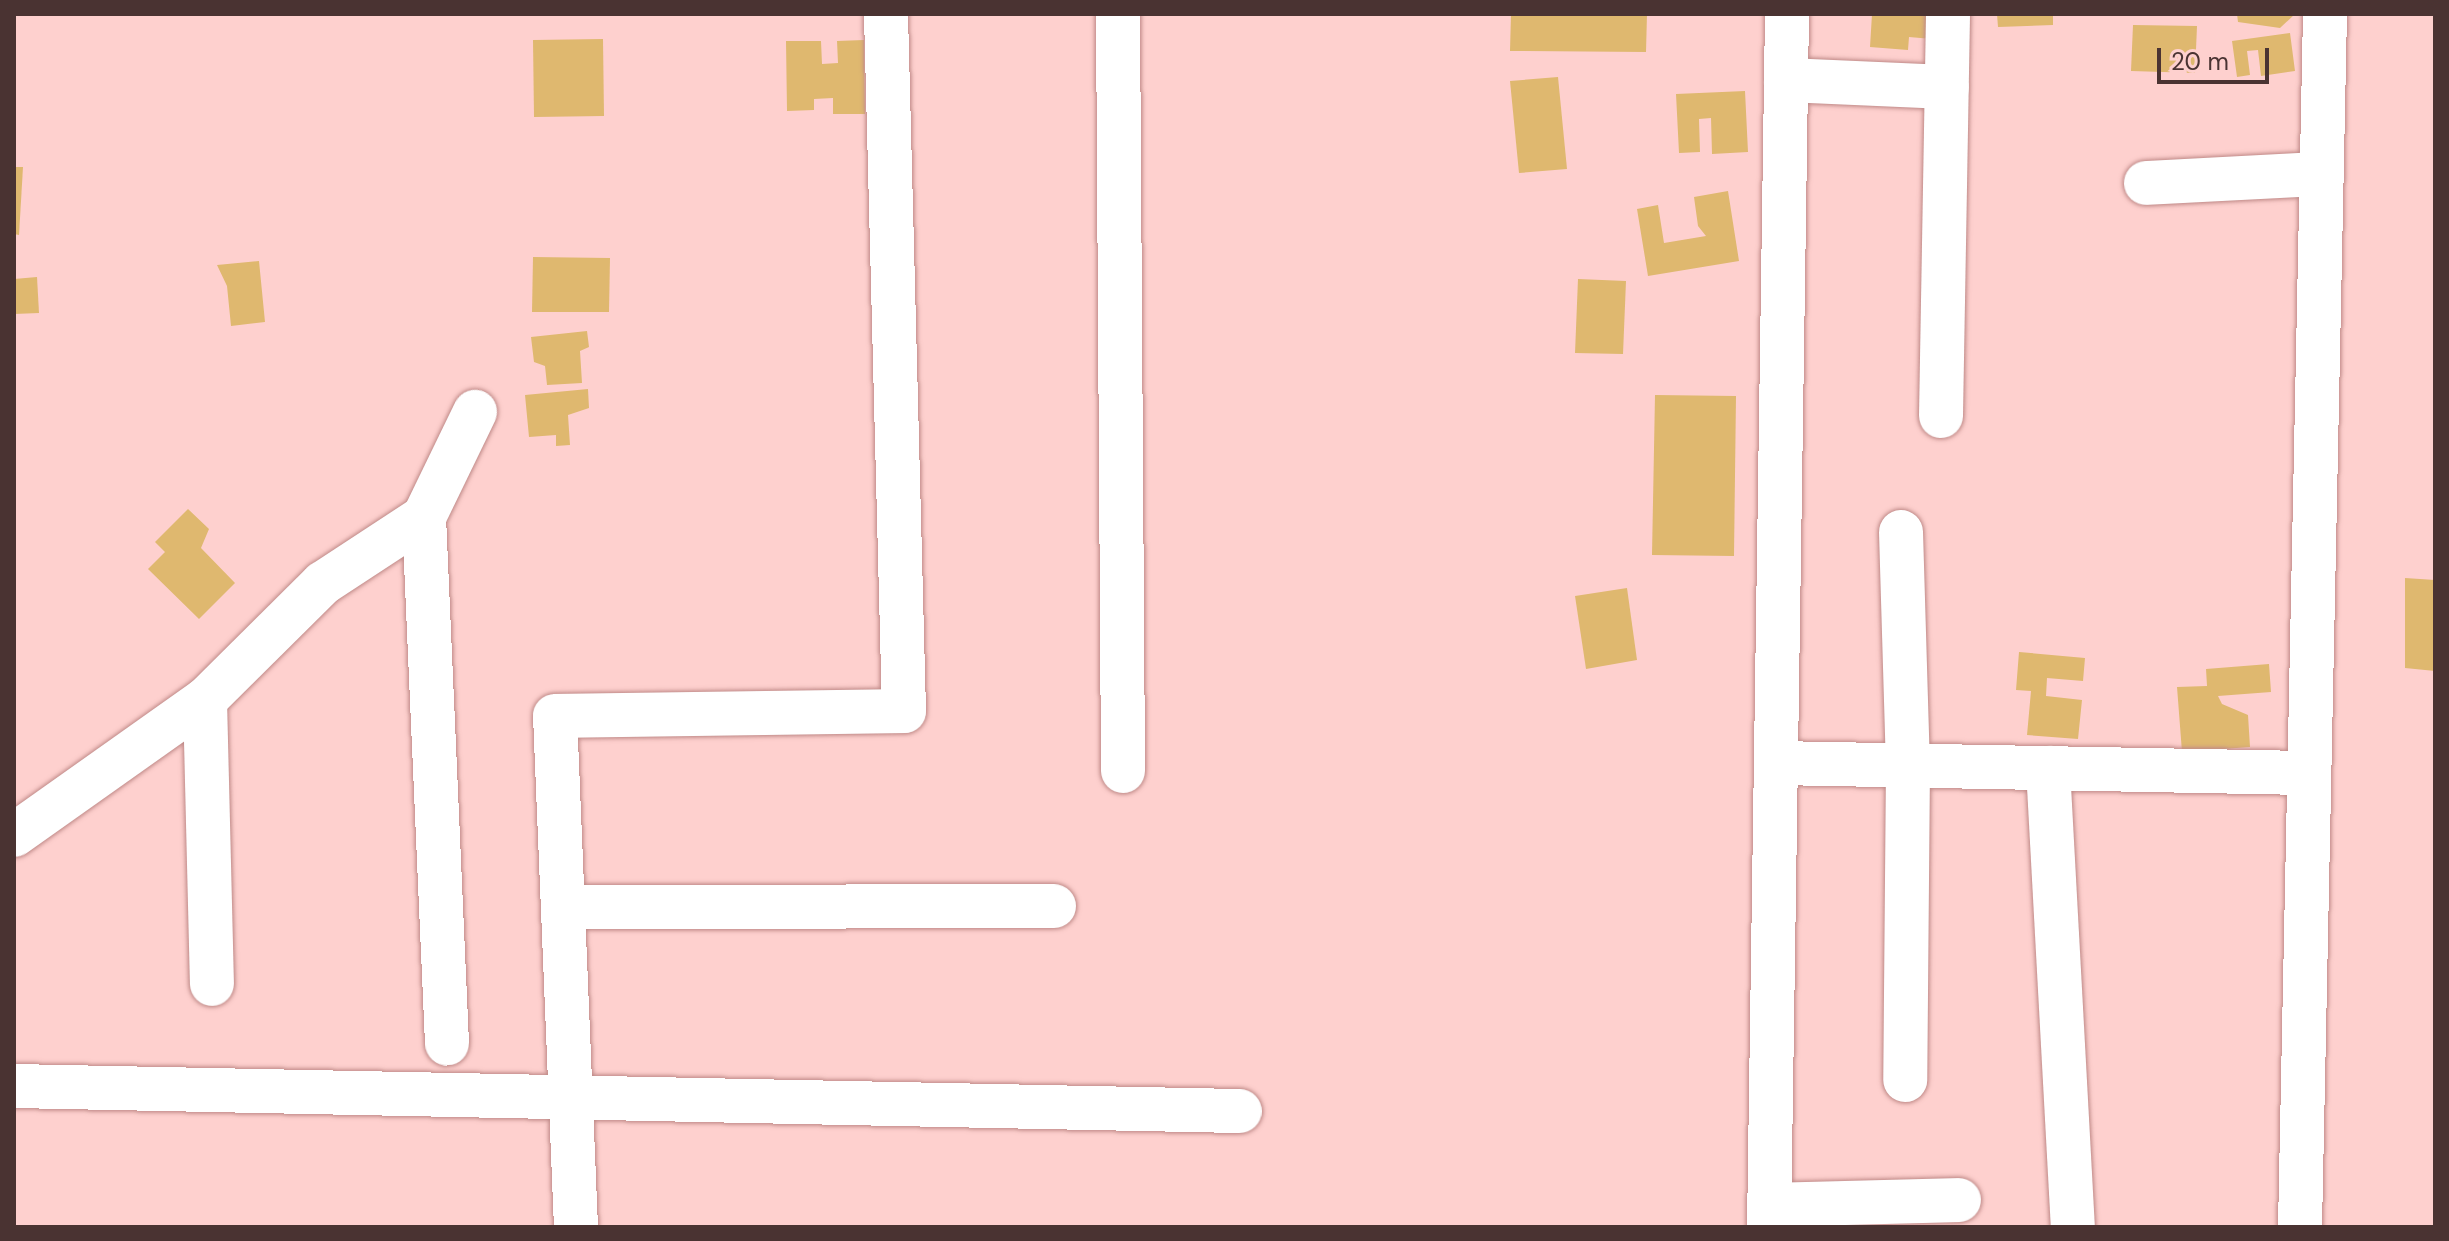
<!DOCTYPE html>
<html>
<head>
<meta charset="utf-8">
<style>
	body { margin:0 }
	#map { position:relative; width:2449px; height:1241px; overflow:hidden; background:#fed0ce; font-family:"DM Sans",sans-serif }
	div>[style] { position:absolute }
	[style*='--x'] { left:calc(var(--x)*1px); top:calc(var(--y)*1px); width:calc(var(--w)*1px); rotate:calc(var(--a)*1deg) }
	.building>* { inset:0; background:#dfb86f }
	.roads { filter:drop-shadow(0 0 2px #bf8987) drop-shadow(0 0 2px #bf8987) }
	.street>* { height:44px; margin:-22px; padding:0 22px; transform-origin:22px; border-radius:22px; background:#fff }
	span { translate:-50% -50%; white-space:nowrap; text-align:center; line-height:1.15; -webkit-text-stroke:6px #fed0ce; paint-order:stroke }
	.frame { position:absolute; inset:0; border:16px solid #4a3332; pointer-events:none }
	.scale { position:absolute; left:2157px; top:48px; width:112px; height:36px; box-sizing:border-box; border:4px solid #4a3332; border-top:0; padding-left:10px; font-size:24px; line-height:28px; white-space:nowrap; color:#4a3332; -webkit-text-stroke:6px #fed0ce; paint-order:stroke }
</style>
</head>
<body>
<div id="map">
	<div class="building">
		<div style="clip-path:polygon(1511px 14px,1647px 14px,1646px 52px,1510px 51px)"></div>
		<div style="clip-path:polygon(1872px 14px,1934px 14px,1932px 39px,1909px 37px,1908px 50px,1870px 47px)"></div>
		<div style="clip-path:polygon(1997px 14px,2053px 14px,2053px 25px,1998px 27px)"></div>
		<div style="clip-path:polygon(2237px 14px,2295px 14px,2280px 28px,2238px 22px)"></div>
		<div style="clip-path:polygon(2133px 25px,2197px 26px,2195px 73px,2131px 71px)"></div>
		<div style="clip-path:polygon(2290px 33px,2295px 71px,2261px 76px,2258px 50px,2247px 51px,2250px 75px,2237px 77px,2232px 41px)"></div>
		<div style="clip-path:polygon(603px 39px,604px 116px,534px 117px,533px 40px)"></div>
		<div style="clip-path:polygon(864px 40px,865px 114px,833px 114px,833px 98px,814px 99px,814px 110px,787px 111px,786px 41px,821px 41px,822px 64px,838px 63px,837px 41px)"></div>
		<div style="clip-path:polygon(1558px 77px,1567px 169px,1519px 173px,1510px 81px)"></div>
		<div style="clip-path:polygon(1745px 91px,1748px 152px,1712px 154px,1711px 118px,1699px 119px,1700px 152px,1679px 153px,1676px 94px)"></div>
		<div style="clip-path:polygon(14px 167px,23px 167px,19px 235px,14px 234px)"></div>
		<div style="clip-path:polygon(1728px 191px,1739px 261px,1648px 276px,1637px 209px,1658px 205px,1664px 243px,1706px 236px,1698px 226px,1694px 197px)"></div>
		<div style="clip-path:polygon(533px 257px,610px 258px,609px 312px,532px 312px)"></div>
		<div style="clip-path:polygon(259px 261px,265px 322px,231px 326px,227px 286px,217px 265px)"></div>
		<div style="clip-path:polygon(37px 277px,39px 313px,14px 314px,14px 279px)"></div>
		<div style="clip-path:polygon(1578px 279px,1626px 281px,1623px 354px,1575px 353px)"></div>
		<div style="clip-path:polygon(587px 331px,589px 347px,580px 351px,582px 383px,547px 385px,545px 366px,534px 362px,531px 337px)"></div>
		<div style="clip-path:polygon(588px 389px,589px 408px,568px 415px,570px 445px,556px 446px,556px 435px,529px 437px,525px 395px)"></div>
		<div style="clip-path:polygon(1655px 395px,1736px 396px,1734px 556px,1652px 555px)"></div>
		<div style="clip-path:polygon(188px 509px,209px 529px,201px 548px,235px 583px,199px 619px,148px 569px,165px 552px,155px 542px)"></div>
		<div style="clip-path:polygon(2405px 578px,2435px 580px,2435px 671px,2405px 668px)"></div>
		<div style="clip-path:polygon(1627px 588px,1637px 660px,1586px 669px,1575px 596px)"></div>
		<div style="clip-path:polygon(2019px 652px,2085px 658px,2083px 681px,2047px 678px,2046px 696px,2082px 700px,2078px 739px,2027px 735px,2031px 691px,2016px 690px)"></div>
		<div style="clip-path:polygon(2269px 664px,2271px 692px,2218px 696px,2222px 704px,2248px 715px,2250px 747px,2182px 752px,2177px 687px,2207px 686px,2206px 669px)"></div>
	</div>
	<div class="roads">
		<div class="street">
			<div style="--x:1118;--y:14;--w:757;--a:89.62"></div>
			<div style="--x:1786;--y:80;--w:161;--a:2.5"></div>
			<div style="--x:2146;--y:183;--w:174;--a:-3"></div>
			<div style="--x:1941;--y:416;--w:402;--a:-89"></div>
			<div style="--x:424;--y:517;--w:527;--a:87.5"></div>
			<div style="--x:1901;--y:532;--w:233;--a:88.3"></div>
			<div style="--x:1908;--y:765;--w:315;--a:90.5"></div>
			<div style="--x:205;--y:700;--w:284;--a:88.6"></div>
			<div style="--x:1776;--y:763;--w:531;--a:1.08"></div>
			<div style="--x:2048;--y:768;--w:460;--a:86.9"></div>
			<div style="--x:14;--y:835;--w:234;--a:-35.3"></div>
			<div style="--x:205;--y:700;--w:166;--a:-44.8"></div>
			<div style="--x:323;--y:583;--w:121;--a:-33.2"></div>
			<div style="--x:424;--y:517;--w:117;--a:-64.1"></div>
			<div style="--x:563;--y:907;--w:491;--a:-0.1"></div>
			<div style="--x:14;--y:1086;--w:1226;--a:1.17"></div>
			<div style="--x:1770;--y:1205;--w:189;--a:-1.5"></div>
			<div style="--x:576;--y:1227;--w:511;--a:-92.35"></div>
			<div style="--x:555;--y:716;--w:349;--a:-0.8"></div>
			<div style="--x:904;--y:711;--w:697;--a:-91.48"></div>
			<div style="--x:1769;--y:1227;--w:1213;--a:-89.15"></div>
			<div style="--x:2300;--y:1227;--w:1213;--a:-88.82"></div>
		</div>
	</div>
	<div class="frame"></div>
	<div class="scale">20 m</div>
</div>
</body>
</html>
